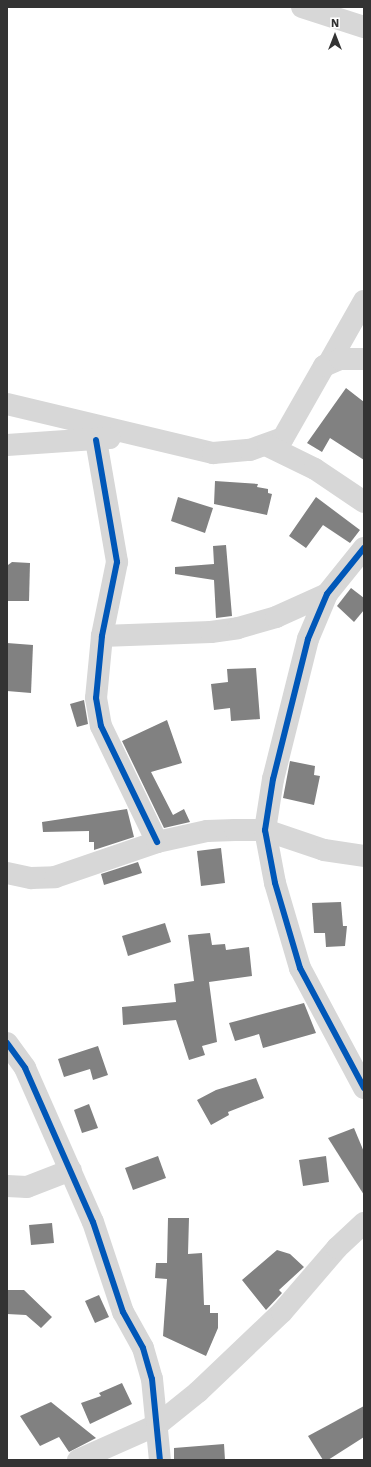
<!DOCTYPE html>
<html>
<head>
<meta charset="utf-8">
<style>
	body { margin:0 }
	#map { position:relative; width:371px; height:1467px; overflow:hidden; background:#fff; font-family:"Work Sans",sans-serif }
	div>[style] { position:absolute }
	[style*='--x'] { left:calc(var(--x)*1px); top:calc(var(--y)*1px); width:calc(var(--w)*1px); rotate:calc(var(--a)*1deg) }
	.building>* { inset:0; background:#818181 }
	.minor>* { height:22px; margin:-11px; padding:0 11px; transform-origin:11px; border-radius:11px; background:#d7d7d7 }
	.cycleway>* { height:6px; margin:-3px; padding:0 3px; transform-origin:3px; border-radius:3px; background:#0057b8 }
	span { translate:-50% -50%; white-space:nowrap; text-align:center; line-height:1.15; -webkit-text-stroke:4px #fff; paint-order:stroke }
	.frame { position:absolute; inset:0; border:8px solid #333; pointer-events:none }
	.north { position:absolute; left:315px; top:16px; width:40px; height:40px; -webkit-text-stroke:3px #fff; paint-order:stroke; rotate:0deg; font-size:11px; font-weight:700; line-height:16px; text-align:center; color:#333 }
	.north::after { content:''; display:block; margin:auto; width:14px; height:18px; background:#333; clip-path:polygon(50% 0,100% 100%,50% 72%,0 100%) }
</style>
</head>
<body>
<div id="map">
	<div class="building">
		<div style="clip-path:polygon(346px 388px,364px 402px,364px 460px,330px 438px,322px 452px,307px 443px)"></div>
		<div style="clip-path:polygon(215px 481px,258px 484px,257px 487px,268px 489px,268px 493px,272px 494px,267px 515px,214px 504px)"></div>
		<div style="clip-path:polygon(178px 497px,213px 508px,205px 533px,171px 521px)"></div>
		<div style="clip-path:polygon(316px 497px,360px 530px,350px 543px,323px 525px,306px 548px,289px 536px)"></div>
		<div style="clip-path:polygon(226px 545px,232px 616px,216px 618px,214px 580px,175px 574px,175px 567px,214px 564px,213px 546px)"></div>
		<div style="clip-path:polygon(12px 562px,30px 563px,29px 601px,7px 601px,8px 565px)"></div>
		<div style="clip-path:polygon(351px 588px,364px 598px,364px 610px,354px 622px,337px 606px)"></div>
		<div style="clip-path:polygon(7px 643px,33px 645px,31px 693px,7px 691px)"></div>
		<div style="clip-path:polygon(256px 668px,260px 719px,231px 721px,230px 708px,214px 710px,211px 684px,228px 682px,227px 669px)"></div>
		<div style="clip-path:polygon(84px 700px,88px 724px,77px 727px,70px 704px)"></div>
		<div style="clip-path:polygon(167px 720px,182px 763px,151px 772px,173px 815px,184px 809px,190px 822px,164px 828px,122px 741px)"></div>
		<div style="clip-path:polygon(290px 761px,315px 766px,314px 775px,320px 776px,314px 805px,283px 798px)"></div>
		<div style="clip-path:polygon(127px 809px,134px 837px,94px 850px,94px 842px,89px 842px,89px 831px,43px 832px,42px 822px)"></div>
		<div style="clip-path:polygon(221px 848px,225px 883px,201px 886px,197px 851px)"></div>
		<div style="clip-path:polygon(138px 862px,142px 873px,104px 885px,101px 874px)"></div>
		<div style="clip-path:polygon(341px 902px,343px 926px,347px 926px,345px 946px,326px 947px,325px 933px,314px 933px,312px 903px)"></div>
		<div style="clip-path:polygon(165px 923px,171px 942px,128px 956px,122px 936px)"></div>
		<div style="clip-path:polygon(210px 933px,212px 945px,225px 944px,226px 950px,249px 947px,252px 976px,209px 982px,217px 1042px,202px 1046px,205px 1055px,189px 1060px,176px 1020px,123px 1025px,122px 1007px,176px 1002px,174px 984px,194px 981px,188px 935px)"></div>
		<div style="clip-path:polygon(304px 1003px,316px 1033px,263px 1048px,259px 1034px,235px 1041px,229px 1023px)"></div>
		<div style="clip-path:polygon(98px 1046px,108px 1075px,93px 1080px,90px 1069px,64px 1077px,58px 1059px)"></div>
		<div style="clip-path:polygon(256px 1078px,264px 1098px,228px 1112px,229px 1115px,211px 1125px,197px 1100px,216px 1090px)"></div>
		<div style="clip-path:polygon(89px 1104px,98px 1128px,82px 1133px,74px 1110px)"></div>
		<div style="clip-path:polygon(354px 1128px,364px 1152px,364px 1195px,328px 1138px)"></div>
		<div style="clip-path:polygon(158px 1156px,166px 1178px,133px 1190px,125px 1168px)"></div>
		<div style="clip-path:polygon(326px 1156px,329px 1182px,303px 1186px,299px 1160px)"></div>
		<div style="clip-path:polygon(168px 1218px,189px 1218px,188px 1254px,202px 1253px,204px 1305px,210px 1305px,210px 1313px,218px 1313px,218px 1328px,206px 1356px,163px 1336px,167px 1279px,155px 1278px,156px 1263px,167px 1263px)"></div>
		<div style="clip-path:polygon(52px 1223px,54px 1243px,31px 1245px,29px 1225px)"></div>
		<div style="clip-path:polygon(277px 1250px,290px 1254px,304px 1267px,279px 1290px,282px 1293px,266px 1310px,242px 1280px)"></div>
		<div style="clip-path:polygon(8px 1290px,24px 1290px,52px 1317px,41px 1328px,26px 1315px,7px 1314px)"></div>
		<div style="clip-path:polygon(99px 1295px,109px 1317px,95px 1323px,85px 1301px)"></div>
		<div style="clip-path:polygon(122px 1383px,132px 1404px,90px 1424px,81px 1403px,101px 1396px,99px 1393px)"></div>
		<div style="clip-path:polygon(51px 1402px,96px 1438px,69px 1452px,59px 1437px,40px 1446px,20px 1416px)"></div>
		<div style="clip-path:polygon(364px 1406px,364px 1437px,328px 1460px,323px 1460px,308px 1436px)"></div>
		<div style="clip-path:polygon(224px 1444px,225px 1460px,174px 1460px,174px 1448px)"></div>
	</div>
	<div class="minor">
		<div style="--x:302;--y:7;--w:65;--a:17.9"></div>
		<div style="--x:330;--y:361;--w:69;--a:-60.5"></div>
		<div style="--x:7;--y:404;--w:212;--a:13.4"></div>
		<div style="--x:213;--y:453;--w:37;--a:-5"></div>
		<div style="--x:250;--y:450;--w:35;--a:-20"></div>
		<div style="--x:283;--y:438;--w:83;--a:-60.3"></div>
		<div style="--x:324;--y:366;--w:17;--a:-24"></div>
		<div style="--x:340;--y:359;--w:24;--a:0"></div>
		<div style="--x:96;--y:440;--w:124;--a:80.2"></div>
		<div style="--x:117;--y:562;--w:76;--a:101.5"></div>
		<div style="--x:102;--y:636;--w:62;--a:95.5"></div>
		<div style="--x:96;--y:698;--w:28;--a:80"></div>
		<div style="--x:101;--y:726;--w:129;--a:64.2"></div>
		<div style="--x:7;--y:445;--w:103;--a:-3.9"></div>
		<div style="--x:268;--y:446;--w:52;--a:26.1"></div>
		<div style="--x:315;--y:469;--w:59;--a:34"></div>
		<div style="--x:364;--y:548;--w:59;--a:128.8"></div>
		<div style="--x:327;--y:594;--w:49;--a:112.9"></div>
		<div style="--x:308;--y:639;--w:144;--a:104"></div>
		<div style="--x:273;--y:779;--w:52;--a:98.9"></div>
		<div style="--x:265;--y:830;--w:54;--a:79.3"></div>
		<div style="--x:275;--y:883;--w:89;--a:73.6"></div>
		<div style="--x:300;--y:968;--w:136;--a:61.9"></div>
		<div style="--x:102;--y:636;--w:109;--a:-2.1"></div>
		<div style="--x:211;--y:632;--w:27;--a:-8"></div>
		<div style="--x:238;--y:628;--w:40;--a:-16"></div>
		<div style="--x:276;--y:617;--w:56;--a:-24.3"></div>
		<div style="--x:7;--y:873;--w:25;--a:12"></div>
		<div style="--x:31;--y:878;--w:24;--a:-2"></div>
		<div style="--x:55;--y:877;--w:108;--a:-18.9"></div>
		<div style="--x:157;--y:842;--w:51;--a:-12.4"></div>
		<div style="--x:207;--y:831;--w:28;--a:-2"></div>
		<div style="--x:235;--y:830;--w:30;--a:0"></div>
		<div style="--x:265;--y:830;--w:62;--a:18.7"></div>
		<div style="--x:324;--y:850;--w:40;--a:8.5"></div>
		<div style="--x:7;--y:1043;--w:31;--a:54"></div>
		<div style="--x:25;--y:1068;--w:168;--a:66.2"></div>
		<div style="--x:93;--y:1222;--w:95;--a:71.6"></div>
		<div style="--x:123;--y:1312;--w:41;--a:60.9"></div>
		<div style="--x:143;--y:1348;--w:32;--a:74"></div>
		<div style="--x:152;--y:1379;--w:81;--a:84.4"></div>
		<div style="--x:7;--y:1186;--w:20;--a:3"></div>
		<div style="--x:27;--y:1187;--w:47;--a:-21.1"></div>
		<div style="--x:78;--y:1460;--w:86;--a:-23.9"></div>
		<div style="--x:157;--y:1425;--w:53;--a:-38.8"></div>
		<div style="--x:198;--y:1392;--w:116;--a:-43.6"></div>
		<div style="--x:282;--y:1312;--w:84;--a:-49.3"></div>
		<div style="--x:337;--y:1248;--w:37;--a:-43"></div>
	</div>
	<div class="cycleway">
		<div style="--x:96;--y:440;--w:124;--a:80.2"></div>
		<div style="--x:117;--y:562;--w:76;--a:101.5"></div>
		<div style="--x:102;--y:636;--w:62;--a:95.5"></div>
		<div style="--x:96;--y:698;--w:28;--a:80"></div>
		<div style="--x:101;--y:726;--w:129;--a:64.2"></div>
		<div style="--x:364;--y:548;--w:59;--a:128.8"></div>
		<div style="--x:327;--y:594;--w:49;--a:112.9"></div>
		<div style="--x:308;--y:639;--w:144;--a:104"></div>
		<div style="--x:273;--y:779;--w:52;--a:98.9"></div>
		<div style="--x:265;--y:830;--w:54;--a:79.3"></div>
		<div style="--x:275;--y:883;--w:89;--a:73.6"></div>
		<div style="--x:300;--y:968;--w:136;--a:61.9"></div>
		<div style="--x:7;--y:1043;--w:31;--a:54"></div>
		<div style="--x:25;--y:1068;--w:168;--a:66.2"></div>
		<div style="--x:93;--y:1222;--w:95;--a:71.6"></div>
		<div style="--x:123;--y:1312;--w:41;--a:60.9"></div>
		<div style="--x:143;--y:1348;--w:32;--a:74"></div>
		<div style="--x:152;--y:1379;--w:81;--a:84.4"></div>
	</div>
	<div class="frame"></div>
	<div class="north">N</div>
</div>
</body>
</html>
